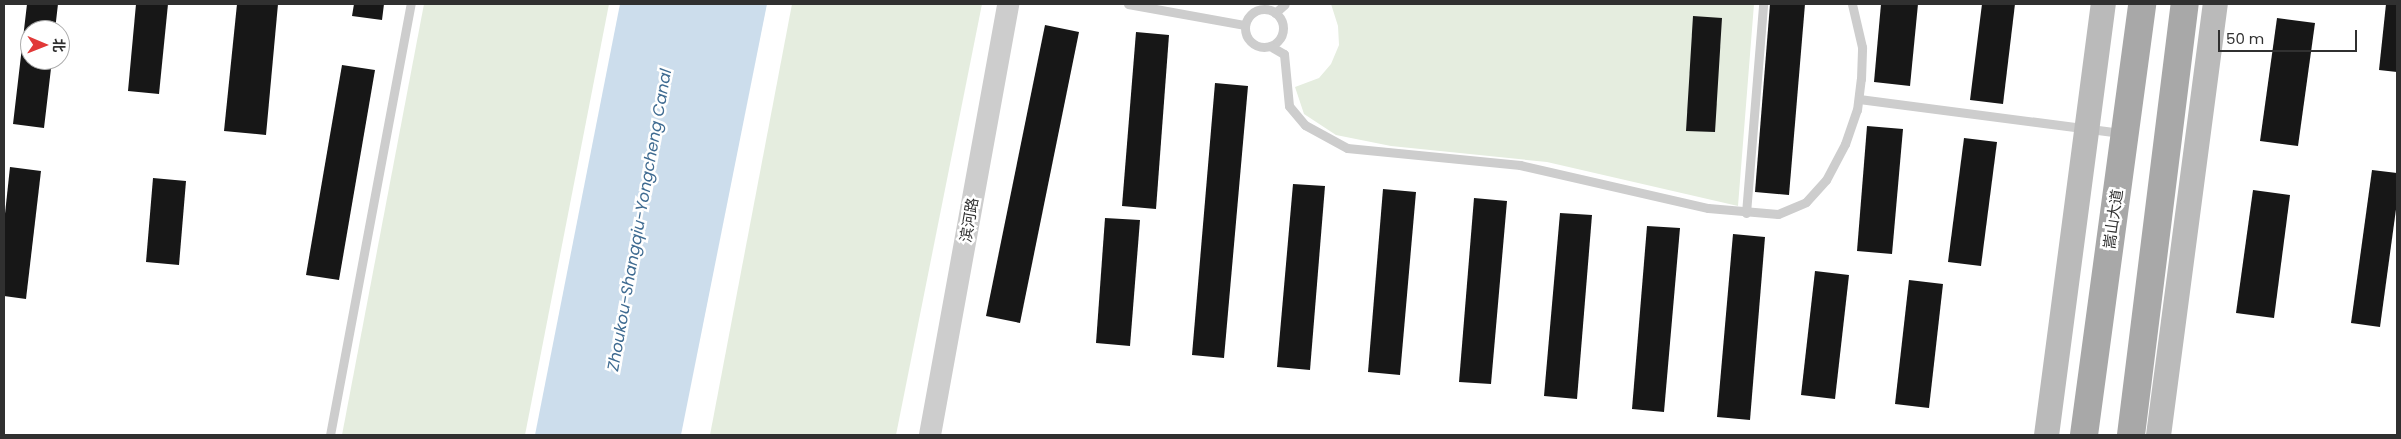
<!DOCTYPE html>
<html>
<head>
<meta charset="utf-8">
<style>
	body { margin:0 }
	#map { position:relative; width:2401px; height:439px; overflow:hidden; background:#fff; font-family:Poppins,"Noto Sans SC",sans-serif }
	div>[style] { position:absolute }
	[style*='--x'] { left:calc(var(--x)*1px); top:calc(var(--y)*1px); width:calc(var(--w)*1px); rotate:calc(var(--a)*1deg) }
	.green>* { inset:0; background:#e5eddf }
	.water>* { inset:0; background:#ccddec }
	.building>* { inset:0; background:#171717 }
	.service>* { height:9px; margin:-4.5px; padding:0 4.5px; transform-origin:4.5px; border-radius:4.5px; background:#cdcdcd }
	.service>.ring { margin:-4.5px; padding:0; box-sizing:content-box; background:none; border:9px solid #cdcdcd; border-radius:50% }
	.tertiary>* { height:22px; margin:-11px; padding:0 11px; transform-origin:11px; border-radius:11px; background:#cdcdcd }
	.secondary>* { height:25px; margin:-12.5px; padding:0 12.5px; transform-origin:12.5px; border-radius:12.5px; background:#bababa }
	.primary>* { height:28px; margin:-14px; padding:0 14px; transform-origin:14px; border-radius:14px; background:#a8a8a8 }
	span { translate:-50% -50%; white-space:nowrap; text-align:center; line-height:1.15; -webkit-text-stroke:5px #fff; paint-order:stroke }
	.street-label { font-size:15px; color:#303030 }
	.water-label { font-size:16px; color:#3f6b91; font-style:italic }
	.frame { position:absolute; inset:0; border:5px solid #303030; pointer-events:none }
	.north { position:absolute; left:20px; top:20px; width:50px; height:50px; box-sizing:border-box; background:#fff; border:1px solid #acacac; border-radius:50%; rotate:91deg; font-size:14px; font-weight:700; line-height:20px; text-align:center; color:#303030 }
	.north::after { content:''; display:block; margin:auto; width:18px; height:22px; background:#e13938; clip-path:polygon(50% 0,100% 100%,50% 72%,0 100%) }
	.scale { position:absolute; left:2218px; top:30px; width:139px; height:22px; box-sizing:border-box; border:2px solid #303030; border-top:0; padding-left:6px; font-size:15px; line-height:18px; white-space:nowrap; color:#303030; -webkit-text-stroke:4px #fff; paint-order:stroke }
</style>
</head>
<body>
<div id="map">
	<div class="green">
		<div style="clip-path:polygon(424px 4px,609px 4px,525px 435px,342px 435px)"></div>
		<div style="clip-path:polygon(792px 4px,982px 4px,896px 435px,710px 435px)"></div>
		<div style="clip-path:polygon(1331px 4px,1754px 4px,1738px 206px,1547px 162px,1391px 146px,1336px 135px,1304px 114px,1295px 87px,1319px 78px,1331px 64px,1339px 45px,1338px 26px)"></div>
	</div>
	<div class="water">
		<div style="clip-path:polygon(620px 4px,767px 4px,681px 435px,535px 435px)"></div>
	</div>
	<div class="building">
		<div style="clip-path:polygon(27px 4px,58px 4px,55px 30px,30px 30px,30px 60px,52px 60px,44px 128px,13px 124px)"></div>
		<div style="clip-path:polygon(136px 4px,168px 4px,159px 94px,128px 91px)"></div>
		<div style="clip-path:polygon(237px 4px,278px 4px,266px 135px,224px 131px)"></div>
		<div style="clip-path:polygon(354px 4px,384px 4px,382px 20px,352px 16px)"></div>
		<div style="clip-path:polygon(1770px 4px,1805px 4px,1789px 195px,1755px 192px)"></div>
		<div style="clip-path:polygon(1881px 4px,1918px 4px,1910px 86px,1874px 82px)"></div>
		<div style="clip-path:polygon(1982px 4px,2015px 4px,2003px 104px,1970px 100px)"></div>
		<div style="clip-path:polygon(2386px 4px,2397px 4px,2397px 72px,2379px 70px)"></div>
		<div style="clip-path:polygon(1693px 16px,1722px 18px,1715px 132px,1686px 131px)"></div>
		<div style="clip-path:polygon(2277px 18px,2315px 23px,2298px 146px,2260px 141px)"></div>
		<div style="clip-path:polygon(1045px 25px,1079px 32px,1020px 323px,986px 316px)"></div>
		<div style="clip-path:polygon(1136px 32px,1169px 35px,1156px 209px,1122px 206px)"></div>
		<div style="clip-path:polygon(342px 65px,375px 70px,339px 280px,306px 275px)"></div>
		<div style="clip-path:polygon(1215px 83px,1248px 86px,1224px 358px,1192px 355px)"></div>
		<div style="clip-path:polygon(1867px 126px,1903px 129px,1892px 254px,1857px 251px)"></div>
		<div style="clip-path:polygon(1964px 138px,1997px 142px,1981px 266px,1948px 262px)"></div>
		<div style="clip-path:polygon(10px 167px,41px 171px,26px 299px,4px 296px,4px 223px)"></div>
		<div style="clip-path:polygon(2372px 170px,2397px 173px,2397px 202px,2380px 327px,2351px 323px)"></div>
		<div style="clip-path:polygon(153px 178px,186px 181px,179px 265px,146px 262px)"></div>
		<div style="clip-path:polygon(1293px 184px,1325px 186px,1310px 370px,1277px 367px)"></div>
		<div style="clip-path:polygon(1383px 189px,1416px 192px,1400px 375px,1368px 372px)"></div>
		<div style="clip-path:polygon(2253px 190px,2290px 195px,2274px 318px,2236px 313px)"></div>
		<div style="clip-path:polygon(1474px 198px,1507px 201px,1491px 384px,1459px 382px)"></div>
		<div style="clip-path:polygon(1560px 213px,1592px 215px,1577px 399px,1544px 396px)"></div>
		<div style="clip-path:polygon(1105px 218px,1140px 220px,1130px 346px,1096px 343px)"></div>
		<div style="clip-path:polygon(1647px 226px,1680px 228px,1664px 412px,1632px 409px)"></div>
		<div style="clip-path:polygon(1733px 234px,1765px 237px,1750px 420px,1717px 417px)"></div>
		<div style="clip-path:polygon(1815px 271px,1849px 275px,1835px 399px,1801px 395px)"></div>
		<div style="clip-path:polygon(1909px 280px,1943px 284px,1929px 408px,1895px 404px)"></div>
	</div>
	<div class="service">
		<div style="--x:1128;--y:4;--w:119;--a:10.2"></div>
		<div class="ring" style="left:1245px;top:9px;width:29px;height:29px"></div>
		<div style="--x:1275;--y:13;--w:13;--a:-42"></div>
		<div style="--x:1270;--y:46;--w:16;--a:30"></div>
		<div style="--x:1284;--y:54;--w:52;--a:84.5"></div>
		<div style="--x:1289;--y:106;--w:25;--a:50"></div>
		<div style="--x:1305;--y:125;--w:48;--a:28.7"></div>
		<div style="--x:1347;--y:148;--w:174;--a:5.6"></div>
		<div style="--x:1520;--y:165;--w:193;--a:12.9"></div>
		<div style="--x:1708;--y:208;--w:70;--a:4.9"></div>
		<div style="--x:1778;--y:214;--w:30;--a:-23"></div>
		<div style="--x:1806;--y:202;--w:30;--a:-48"></div>
		<div style="--x:1826;--y:180;--w:41;--a:-62.2"></div>
		<div style="--x:1845;--y:144;--w:36;--a:-71"></div>
		<div style="--x:1857;--y:110;--w:31;--a:-83"></div>
		<div style="--x:1861;--y:79;--w:32;--a:-88"></div>
		<div style="--x:1862;--y:47;--w:44;--a:-103.1"></div>
		<div style="--x:1859;--y:99;--w:264;--a:7.4"></div>
		<div style="--x:1746;--y:213;--w:210;--a:-85.3"></div>
		<div style="--x:330;--y:435;--w:439;--a:-79.4"></div>
	</div>
	<div class="tertiary">
		<div style="--x:930;--y:435;--w:438;--a:-79.7"></div>
	</div>
	<div class="secondary">
		<div style="--x:2046;--y:435;--w:435;--a:-82.5"></div>
		<div style="--x:2158;--y:435;--w:435;--a:-82.5"></div>
	</div>
	<div class="primary">
		<div style="--x:2084;--y:435;--w:435;--a:-82.3"></div>
		<div style="--x:2131;--y:435;--w:434;--a:-82.9"></div>
	</div>
	<div class="street-label">
		<span style="left:2113px;top:219px;rotate:-82deg">嵩山大道</span>
		<span style="left:969px;top:220px;rotate:-80deg">滨河路</span>
	</div>
	<div class="water-label">
		<span style="left:640px;top:220px;rotate:-80deg">Zhoukou-Shangqiu-Yongcheng Canal</span>
	</div>
	<div class="frame"></div>
	<div class="north">北</div>
	<div class="scale">50 m</div>
</div>
</body>
</html>
